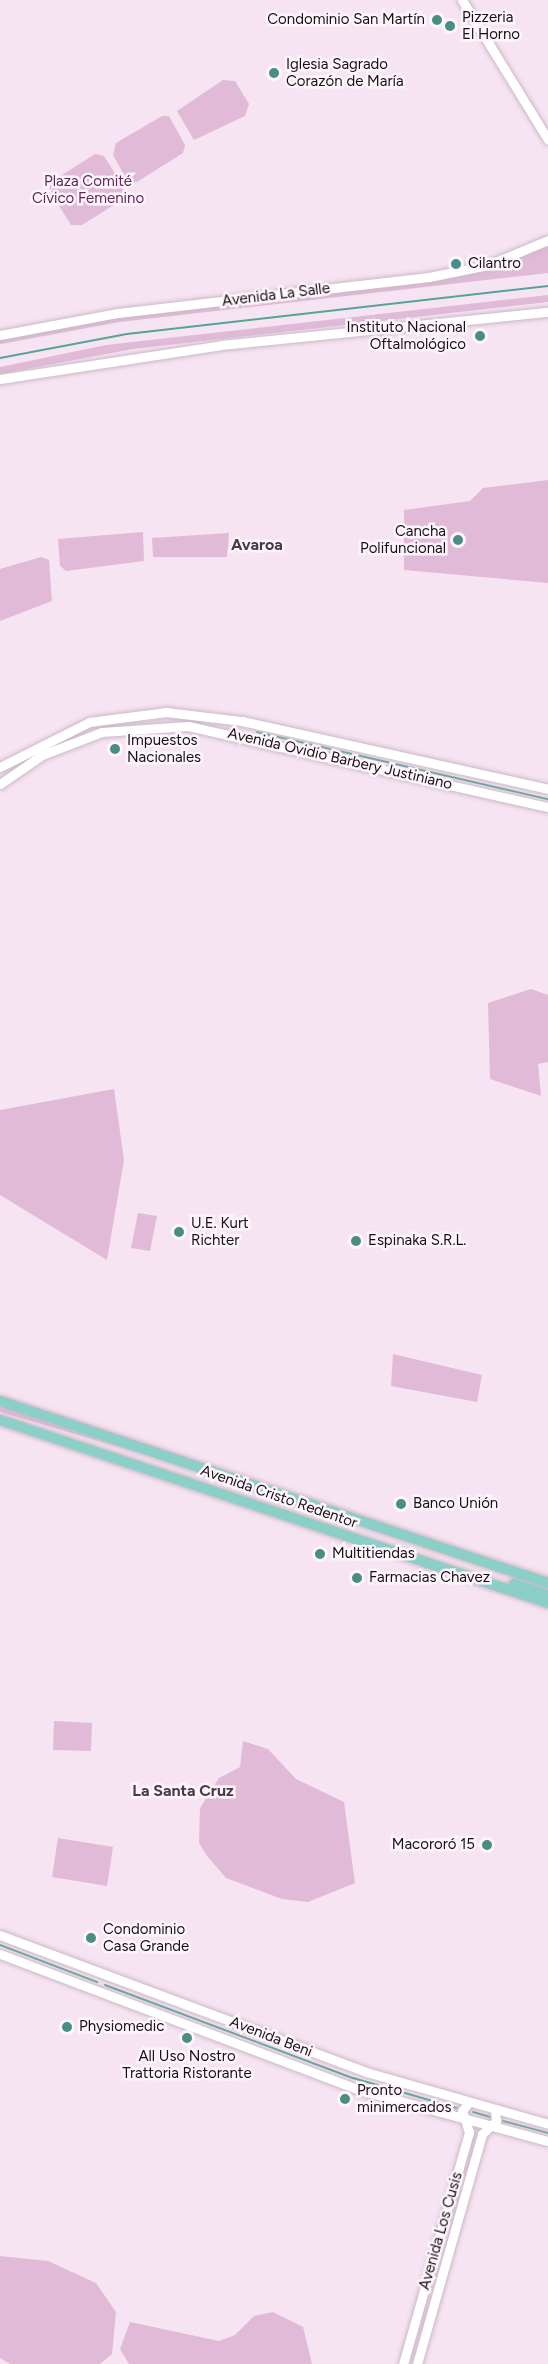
<!DOCTYPE html>
<html>
<head>
<meta charset="utf-8">
<style>
	body { margin:0 }
	#map { position:relative; width:548px; height:2364px; overflow:hidden; background:#f7e4f2; font-family:Figtree,sans-serif }
	div>[style] { position:absolute }
	[style*='--x'] { left:calc(var(--x)*1px); top:calc(var(--y)*1px); width:calc(var(--w)*1px); rotate:calc(var(--a)*1deg) }
	.green>* { inset:0; background:#e0bad7 }
	.stream>* { height:2px; margin:-1px; padding:0 1px; transform-origin:1px; border-radius:1px; background:#56a39a }
	.roads { filter:drop-shadow(0 0 2px #cbb9c7) drop-shadow(0 0 2px #cbb9c7) }
	.secondary>* { height:9px; margin:-4.5px; padding:0 4.5px; transform-origin:4.5px; border-radius:4.5px; background:#fff }
	.primary>* { height:10px; margin:-5px; padding:0 5px; transform-origin:5px; border-radius:5px; background:#8ccec8 }
	.dots>* { width:16px; height:16px; translate:-50% -50%; box-sizing:border-box; border:3px solid #fdf5fb; border-radius:50% }
	span { translate:-50% -50%; white-space:nowrap; text-align:center; line-height:1.15; -webkit-text-stroke:5px #fdf5fb; paint-order:stroke }
	.poi-label { font-size:15px; color:#171116 }
	.left { translate:0 -50%; text-align:left }
	.right { translate:-100% -50%; text-align:right }
	.park-label { font-size:15px; color:#622759 }
	.street-label { font-size:15px; color:#171116 }
	.neighbourhood-label { font-size:16px; color:#493a45; font-weight:700 }
</style>
</head>
<body>
<div id="map">
	<div class="green">
		<div style="clip-path:polygon(223px 80px,235px 81px,249px 104px,245px 116px,194px 140px,177px 111px)"></div>
		<div style="clip-path:polygon(162px 116px,169px 116px,185px 145px,183px 153px,137px 182px,128px 182px,113px 155px,116px 143px)"></div>
		<div style="clip-path:polygon(95px 154px,104px 156px,123px 186px,122px 200px,82px 225px,71px 225px,49px 190px,51px 182px)"></div>
		<div style="clip-path:polygon(548px 245px,548px 273px,119px 322px,0 344px,0 339px,112px 318px,476px 273px)"></div>
		<div style="clip-path:polygon(548px 295px,548px 302px,133px 349px,0 374px,0 367px,106px 345px)"></div>
		<div style="clip-path:polygon(548px 480px,548px 583px,404px 570px,404px 510px,470px 501px,483px 488px)"></div>
		<div style="clip-path:polygon(143px 532px,144px 561px,66px 571px,60px 566px,58px 539px)"></div>
		<div style="clip-path:polygon(229px 533px,227px 557px,153px 557px,152px 538px)"></div>
		<div style="clip-path:polygon(41px 557px,49px 560px,52px 601px,0 621px,0 569px)"></div>
		<div style="clip-path:polygon(531px 989px,548px 995px,548px 1062px,538px 1064px,541px 1096px,490px 1079px,488px 1003px)"></div>
		<div style="clip-path:polygon(114px 1089px,124px 1160px,107px 1260px,0 1195px,0 1110px)"></div>
		<div style="clip-path:polygon(138px 1213px,157px 1216px,150px 1251px,131px 1248px)"></div>
		<div style="clip-path:polygon(393px 1354px,482px 1375px,477px 1402px,391px 1386px)"></div>
		<div style="clip-path:polygon(0 1406px,133px 1451px,0 1412px)"></div>
		<div style="clip-path:polygon(54px 1721px,92px 1723px,91px 1751px,53px 1750px)"></div>
		<div style="clip-path:polygon(243px 1741px,268px 1749px,296px 1779px,344px 1802px,355px 1883px,308px 1902px,282px 1899px,226px 1878px,207px 1856px,199px 1843px,200px 1808px,219px 1778px,240px 1767px)"></div>
		<div style="clip-path:polygon(58px 1838px,113px 1847px,107px 1886px,52px 1877px)"></div>
		<div style="clip-path:polygon(0 2256px,48px 2261px,96px 2283px,116px 2312px,112px 2354px,100px 2364px,10px 2364px,0 2358px)"></div>
		<div style="clip-path:polygon(273px 2312px,303px 2327px,312px 2364px,129px 2364px,120px 2349px,130px 2322px,219px 2341px,235px 2335px,254px 2316px)"></div>
	</div>
	<div class="stream">
		<div style="--x:0;--y:358;--w:129;--a:-10.7"></div>
		<div style="--x:127;--y:334;--w:424;--a:-6.5"></div>
		<div style="--x:257;--y:732;--w:299;--a:13"></div>
		<div style="--x:0;--y:1945;--w:104;--a:20.9"></div>
		<div style="--x:105;--y:1985;--w:265;--a:20.6"></div>
		<div style="--x:353;--y:2078;--w:108;--a:16.1"></div>
		<div style="--x:473;--y:2112;--w:18;--a:16"></div>
		<div style="--x:503;--y:2121;--w:47;--a:14.9"></div>
	</div>
	<div class="roads">
		<div class="secondary">
			<div style="--x:462;--y:0;--w:164;--a:58.4"></div>
			<div style="--x:0;--y:335;--w:120;--a:-10.6"></div>
			<div style="--x:118;--y:313;--w:313;--a:-6.6"></div>
			<div style="--x:429;--y:277;--w:60;--a:-11.5"></div>
			<div style="--x:488;--y:265;--w:65;--a:-22.6"></div>
			<div style="--x:0;--y:379;--w:224;--a:-8.7"></div>
			<div style="--x:221;--y:345;--w:329;--a:-5.8"></div>
			<div style="--x:0;--y:767;--w:100;--a:-26.8"></div>
			<div style="--x:89;--y:722;--w:78;--a:-7.4"></div>
			<div style="--x:166;--y:712;--w:77;--a:6.8"></div>
			<div style="--x:242;--y:721;--w:313;--a:12.5"></div>
			<div style="--x:0;--y:784;--w:51;--a:-34.6"></div>
			<div style="--x:42;--y:755;--w:64;--a:-21"></div>
			<div style="--x:102;--y:732;--w:86;--a:-4"></div>
			<div style="--x:188;--y:726;--w:369;--a:12.7"></div>
			<div style="--x:0;--y:1935;--w:391;--a:20.5"></div>
			<div style="--x:366;--y:2072;--w:189;--a:15.9"></div>
			<div style="--x:0;--y:1954;--w:385;--a:20.7"></div>
			<div style="--x:360;--y:2090;--w:195;--a:15.2"></div>
			<div style="--x:403;--y:2364;--w:241;--a:-74.1"></div>
			<div style="--x:469;--y:2132;--w:22;--a:-108"></div>
			<div style="--x:462;--y:2111;--w:11;--a:-52"></div>
			<div style="--x:417;--y:2364;--w:239;--a:-74.2"></div>
			<div style="--x:482;--y:2134;--w:19;--a:-43"></div>
			<div style="--x:496;--y:2121;--w:12;--a:-95"></div>
		</div>
		<div class="primary">
			<div style="--x:0;--y:1401;--w:577;--a:18.37"></div>
			<div style="--x:0;--y:1420;--w:578;--a:18.47"></div>
			<div style="--x:514;--y:1584;--w:36;--a:18"></div>
		</div>
	</div>
	<div class="dots">
		<div style="left:437px;top:20px;background:#488e86"></div>
		<div style="left:450px;top:26px;background:#488e86"></div>
		<div style="left:274px;top:73px;background:#488e86"></div>
		<div style="left:456px;top:264px;background:#488e86"></div>
		<div style="left:480px;top:336px;background:#488e86"></div>
		<div style="left:458px;top:540px;background:#488e86"></div>
		<div style="left:115px;top:749px;background:#488e86"></div>
		<div style="left:179px;top:1232px;background:#488e86"></div>
		<div style="left:356px;top:1241px;background:#488e86"></div>
		<div style="left:401px;top:1504px;background:#488e86"></div>
		<div style="left:320px;top:1554px;background:#488e86"></div>
		<div style="left:357px;top:1578px;background:#488e86"></div>
		<div style="left:487px;top:1845px;background:#488e86"></div>
		<div style="left:91px;top:1938px;background:#488e86"></div>
		<div style="left:67px;top:2027px;background:#488e86"></div>
		<div style="left:187px;top:2038px;background:#488e86"></div>
		<div style="left:345px;top:2099px;background:#488e86"></div>
	</div>
	<div class="poi-label">
		<span class="left" style="left:462px;top:26px">Pizzeria<br>El Horno</span>
		<span class="right" style="left:425px;top:20px">Condominio San Martín</span>
		<span class="left" style="left:286px;top:73px">Iglesia Sagrado<br>Corazón de María</span>
		<span class="left" style="left:468px;top:264px">Cilantro</span>
		<span class="right" style="left:466px;top:336px">Instituto Nacional<br>Oftalmológico</span>
		<span class="right" style="left:446px;top:540px">Cancha<br>Polifuncional</span>
		<span class="left" style="left:127px;top:749px">Impuestos<br>Nacionales</span>
		<span class="left" style="left:191px;top:1232px">U.E. Kurt<br>Richter</span>
		<span class="left" style="left:368px;top:1241px">Espinaka S.R.L.</span>
		<span class="left" style="left:413px;top:1504px">Banco Unión</span>
		<span class="left" style="left:332px;top:1554px">Multitiendas</span>
		<span class="left" style="left:369px;top:1578px">Farmacias Chavez</span>
		<span class="right" style="left:475px;top:1845px">Macororó 15</span>
		<span class="left" style="left:103px;top:1938px">Condominio<br>Casa Grande</span>
		<span class="left" style="left:79px;top:2027px">Physiomedic</span>
		<span style="left:187px;top:2065px">All Uso Nostro<br>Trattoria Ristorante</span>
		<span class="left" style="left:357px;top:2099px">Pronto<br>minimercados</span>
	</div>
	<div class="park-label">
		<span style="left:88px;top:190px">Plaza Comité<br>Cívico Femenino</span>
	</div>
	<div class="street-label">
		<span style="left:276px;top:295px;rotate:-7deg">Avenida La Salle</span>
		<span style="left:340px;top:759px;rotate:13deg">Avenida Ovidio Barbery Justiniano</span>
		<span style="left:279px;top:1497px;rotate:19deg">Avenida Cristo Redentor</span>
		<span style="left:271px;top:2037px;rotate:21deg">Avenida Beni</span>
		<span style="left:441px;top:2231px;rotate:-74deg">Avenida Los Cusis</span>
	</div>
	<div class="neighbourhood-label">
		<span style="left:257px;top:545px">Avaroa</span>
		<span style="left:183px;top:1791px">La Santa Cruz</span>
	</div>
</div>
</body>
</html>
